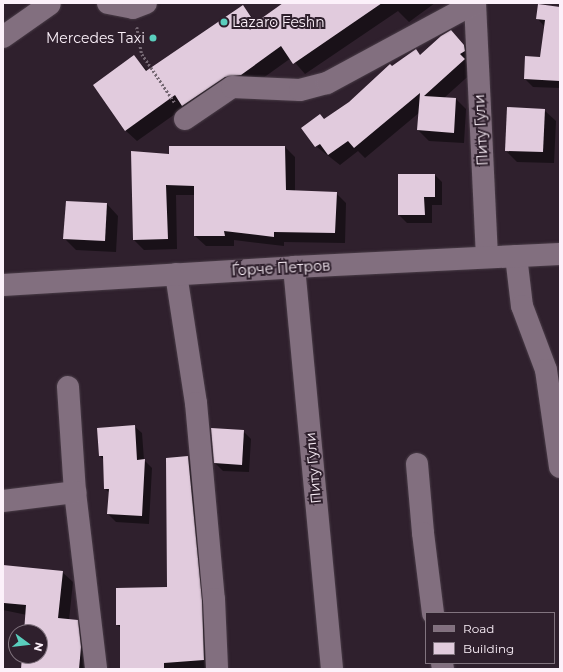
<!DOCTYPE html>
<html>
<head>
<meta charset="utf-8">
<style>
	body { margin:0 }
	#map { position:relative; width:563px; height:672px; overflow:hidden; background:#2f202d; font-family:Montserrat,sans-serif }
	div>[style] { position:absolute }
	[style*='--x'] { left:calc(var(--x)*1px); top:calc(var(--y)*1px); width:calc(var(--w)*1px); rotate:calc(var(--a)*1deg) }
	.shadow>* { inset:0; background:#0007 }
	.building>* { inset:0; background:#e1cbdd }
	.path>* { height:2.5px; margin-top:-1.25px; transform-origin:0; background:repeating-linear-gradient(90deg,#756873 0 2px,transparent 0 4px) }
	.roads { filter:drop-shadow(0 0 1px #493c47) drop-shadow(0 0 1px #493c47) }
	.minor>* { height:22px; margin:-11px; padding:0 11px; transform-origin:11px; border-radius:11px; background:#826f7f }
	.dots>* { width:11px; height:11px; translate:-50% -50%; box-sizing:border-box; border:2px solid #2f202d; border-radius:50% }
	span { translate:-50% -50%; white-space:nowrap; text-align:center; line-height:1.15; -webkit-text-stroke:4px #2f202d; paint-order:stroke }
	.poi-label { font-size:14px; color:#fcf1fa }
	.left { translate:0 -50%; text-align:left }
	.right { translate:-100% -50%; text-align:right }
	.street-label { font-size:14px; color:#fcf1fa }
	.frame { position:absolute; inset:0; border:4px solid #fcf1fa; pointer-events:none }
	.legend { position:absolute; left:425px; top:612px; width:130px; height:52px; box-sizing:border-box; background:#2f202d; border:1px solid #81747f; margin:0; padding:5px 7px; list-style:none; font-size:12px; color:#fcf1fa }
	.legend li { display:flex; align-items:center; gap:8px; height:20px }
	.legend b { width:20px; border:1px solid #81747f }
	.north { position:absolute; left:8px; top:624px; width:40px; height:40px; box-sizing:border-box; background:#2f202d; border:1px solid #81747f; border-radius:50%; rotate:105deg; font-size:11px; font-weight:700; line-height:16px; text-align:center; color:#fcf1fa }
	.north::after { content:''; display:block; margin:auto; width:14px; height:18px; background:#5acebd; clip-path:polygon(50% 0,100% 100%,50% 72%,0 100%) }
</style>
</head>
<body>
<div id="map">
	<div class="shadow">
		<div style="clip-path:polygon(286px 3px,435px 3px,409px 22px,398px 11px,305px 74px,291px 58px,252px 86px,185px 107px,137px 141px,125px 130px,134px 57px,148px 71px,243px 7px,257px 23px)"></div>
		<div style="clip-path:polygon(560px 8px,560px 88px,533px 87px,525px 79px,541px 58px,544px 26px,537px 18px)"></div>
		<div style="clip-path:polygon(451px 31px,475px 56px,475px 70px,444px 98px,456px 99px,466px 109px,464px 143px,429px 141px,418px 130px,420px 112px,365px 158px,358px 151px,340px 165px,317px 147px,324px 142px,316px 147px,303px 128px,324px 120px,349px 103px,392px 67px,420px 56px)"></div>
		<div style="clip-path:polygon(544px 110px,556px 121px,554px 163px,517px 162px,506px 151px)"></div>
		<div style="clip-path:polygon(285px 147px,295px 157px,295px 192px,336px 193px,346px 203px,345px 243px,284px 242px,284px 246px,234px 240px,234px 246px,206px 246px,195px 236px,195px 195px,176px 195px,177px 249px,144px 250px,134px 240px,170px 155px)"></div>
		<div style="clip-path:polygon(435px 175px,442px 182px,442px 205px,432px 205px,432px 223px,407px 223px,399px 215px)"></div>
		<div style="clip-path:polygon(66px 202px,107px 204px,118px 216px,116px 252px,76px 250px,64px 238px)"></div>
		<div style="clip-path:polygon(134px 426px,142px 433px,144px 460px,152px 468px,149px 524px,116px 522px,108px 514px,110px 493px,105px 489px,104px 460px,100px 456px)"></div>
		<div style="clip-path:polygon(243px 431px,251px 439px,249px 472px,223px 471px,215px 463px)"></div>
		<div style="clip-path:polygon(188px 457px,197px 466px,207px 669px,126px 669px,121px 628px,117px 625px,168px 588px)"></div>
		<div style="clip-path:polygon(3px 566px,62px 572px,73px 582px,69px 620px,77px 621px,88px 631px,90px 669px,22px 669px,23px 656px,40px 656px,40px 632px,25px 632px,27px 615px,3px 610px)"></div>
	</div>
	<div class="building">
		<div style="clip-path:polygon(283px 3px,382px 3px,293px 64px,281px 46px,241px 75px,225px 77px,182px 106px,175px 95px,125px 131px,93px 85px,134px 55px,146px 71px,243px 5px,255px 23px)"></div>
		<div style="clip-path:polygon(538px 4px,560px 7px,560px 81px,524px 79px,525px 56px,540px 57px,545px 20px,536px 19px)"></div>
		<div style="clip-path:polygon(451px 30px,464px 45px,465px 51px,460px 54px,465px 59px,424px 96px,456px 98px,454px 133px,417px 130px,420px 93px,354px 148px,348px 141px,328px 155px,320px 144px,315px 147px,301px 128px,320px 114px,324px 119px,349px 102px,390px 64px,392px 66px,416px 49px,420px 55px,441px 36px)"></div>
		<div style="clip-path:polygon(507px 107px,545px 109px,543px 152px,505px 151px)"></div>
		<div style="clip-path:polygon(169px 146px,285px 146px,286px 190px,337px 192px,335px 233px,274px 232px,274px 237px,224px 231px,225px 236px,194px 236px,194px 186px,166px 185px,168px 239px,133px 240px,131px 151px,169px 154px)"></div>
		<div style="clip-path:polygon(398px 174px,435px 174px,435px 197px,424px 197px,425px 215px,398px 215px)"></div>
		<div style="clip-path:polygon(66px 201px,107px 203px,105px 241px,63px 239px)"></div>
		<div style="clip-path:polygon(135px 425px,137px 460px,145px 459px,142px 516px,107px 514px,109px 489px,104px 489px,103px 456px,99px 456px,97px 428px)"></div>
		<div style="clip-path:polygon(211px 428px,244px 430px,242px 465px,214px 463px)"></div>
		<div style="clip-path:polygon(188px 456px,202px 600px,204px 660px,164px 663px,164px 669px,120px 669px,120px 625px,116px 625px,116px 588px,167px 587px,166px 458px)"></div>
		<div style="clip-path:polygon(3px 565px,63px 571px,58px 618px,78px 620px,81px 647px,79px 669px,21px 669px,22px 656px,40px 656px,40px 632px,24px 632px,26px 605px,4px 603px)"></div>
	</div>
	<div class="path">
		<div style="--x:137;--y:27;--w:27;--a:80"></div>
		<div style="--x:142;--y:54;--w:59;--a:56"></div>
	</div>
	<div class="roads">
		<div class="minor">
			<div style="--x:108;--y:3;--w:25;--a:11"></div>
			<div style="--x:133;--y:8;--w:14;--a:-21"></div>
			<div style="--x:475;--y:3;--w:254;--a:87.3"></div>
			<div style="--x:3;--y:37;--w:57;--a:-35.1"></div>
			<div style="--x:185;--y:119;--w:57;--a:-34.2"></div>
			<div style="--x:232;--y:87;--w:68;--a:2.5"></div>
			<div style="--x:300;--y:90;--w:28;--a:-15"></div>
			<div style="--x:327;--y:83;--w:168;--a:-28.4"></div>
			<div style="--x:516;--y:256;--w:50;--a:83.2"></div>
			<div style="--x:522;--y:306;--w:68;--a:69.4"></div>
			<div style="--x:546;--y:370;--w:98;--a:81.8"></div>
			<div style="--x:294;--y:267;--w:404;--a:84.6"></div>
			<div style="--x:176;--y:274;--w:131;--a:81.2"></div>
			<div style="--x:196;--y:403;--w:197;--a:84.8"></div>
			<div style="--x:214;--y:599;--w:70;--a:87.5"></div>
			<div style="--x:3;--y:285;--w:292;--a:-3.5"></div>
			<div style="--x:294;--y:267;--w:266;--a:-2.8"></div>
			<div style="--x:68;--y:387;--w:105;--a:86.2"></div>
			<div style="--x:75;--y:492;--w:178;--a:83.2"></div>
			<div style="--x:417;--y:464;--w:69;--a:85"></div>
			<div style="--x:423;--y:533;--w:81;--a:82.9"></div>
			<div style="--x:3;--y:501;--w:73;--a:-7.1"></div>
			<div style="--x:442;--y:663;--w:6;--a:81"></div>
		</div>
	</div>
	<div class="dots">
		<div style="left:224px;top:22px;background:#5acebd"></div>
		<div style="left:153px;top:38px;background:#5acebd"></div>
	</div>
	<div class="poi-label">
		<span class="left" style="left:232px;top:22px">Lazaro Feshn</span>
		<span class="right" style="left:145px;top:38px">Mercedes Taxi</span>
	</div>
	<div class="street-label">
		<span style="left:481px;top:130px;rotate:-93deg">Питу Гули</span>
		<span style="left:281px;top:268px;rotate:-3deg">Ѓорче Петров</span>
		<span style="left:313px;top:468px;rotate:-95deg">Питу Гули</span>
	</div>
	<div class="frame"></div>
	<ul class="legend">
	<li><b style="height:5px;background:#826f7f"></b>Road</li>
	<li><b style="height:11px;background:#e1cbdd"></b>Building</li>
	</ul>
	<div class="north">N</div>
</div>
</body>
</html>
